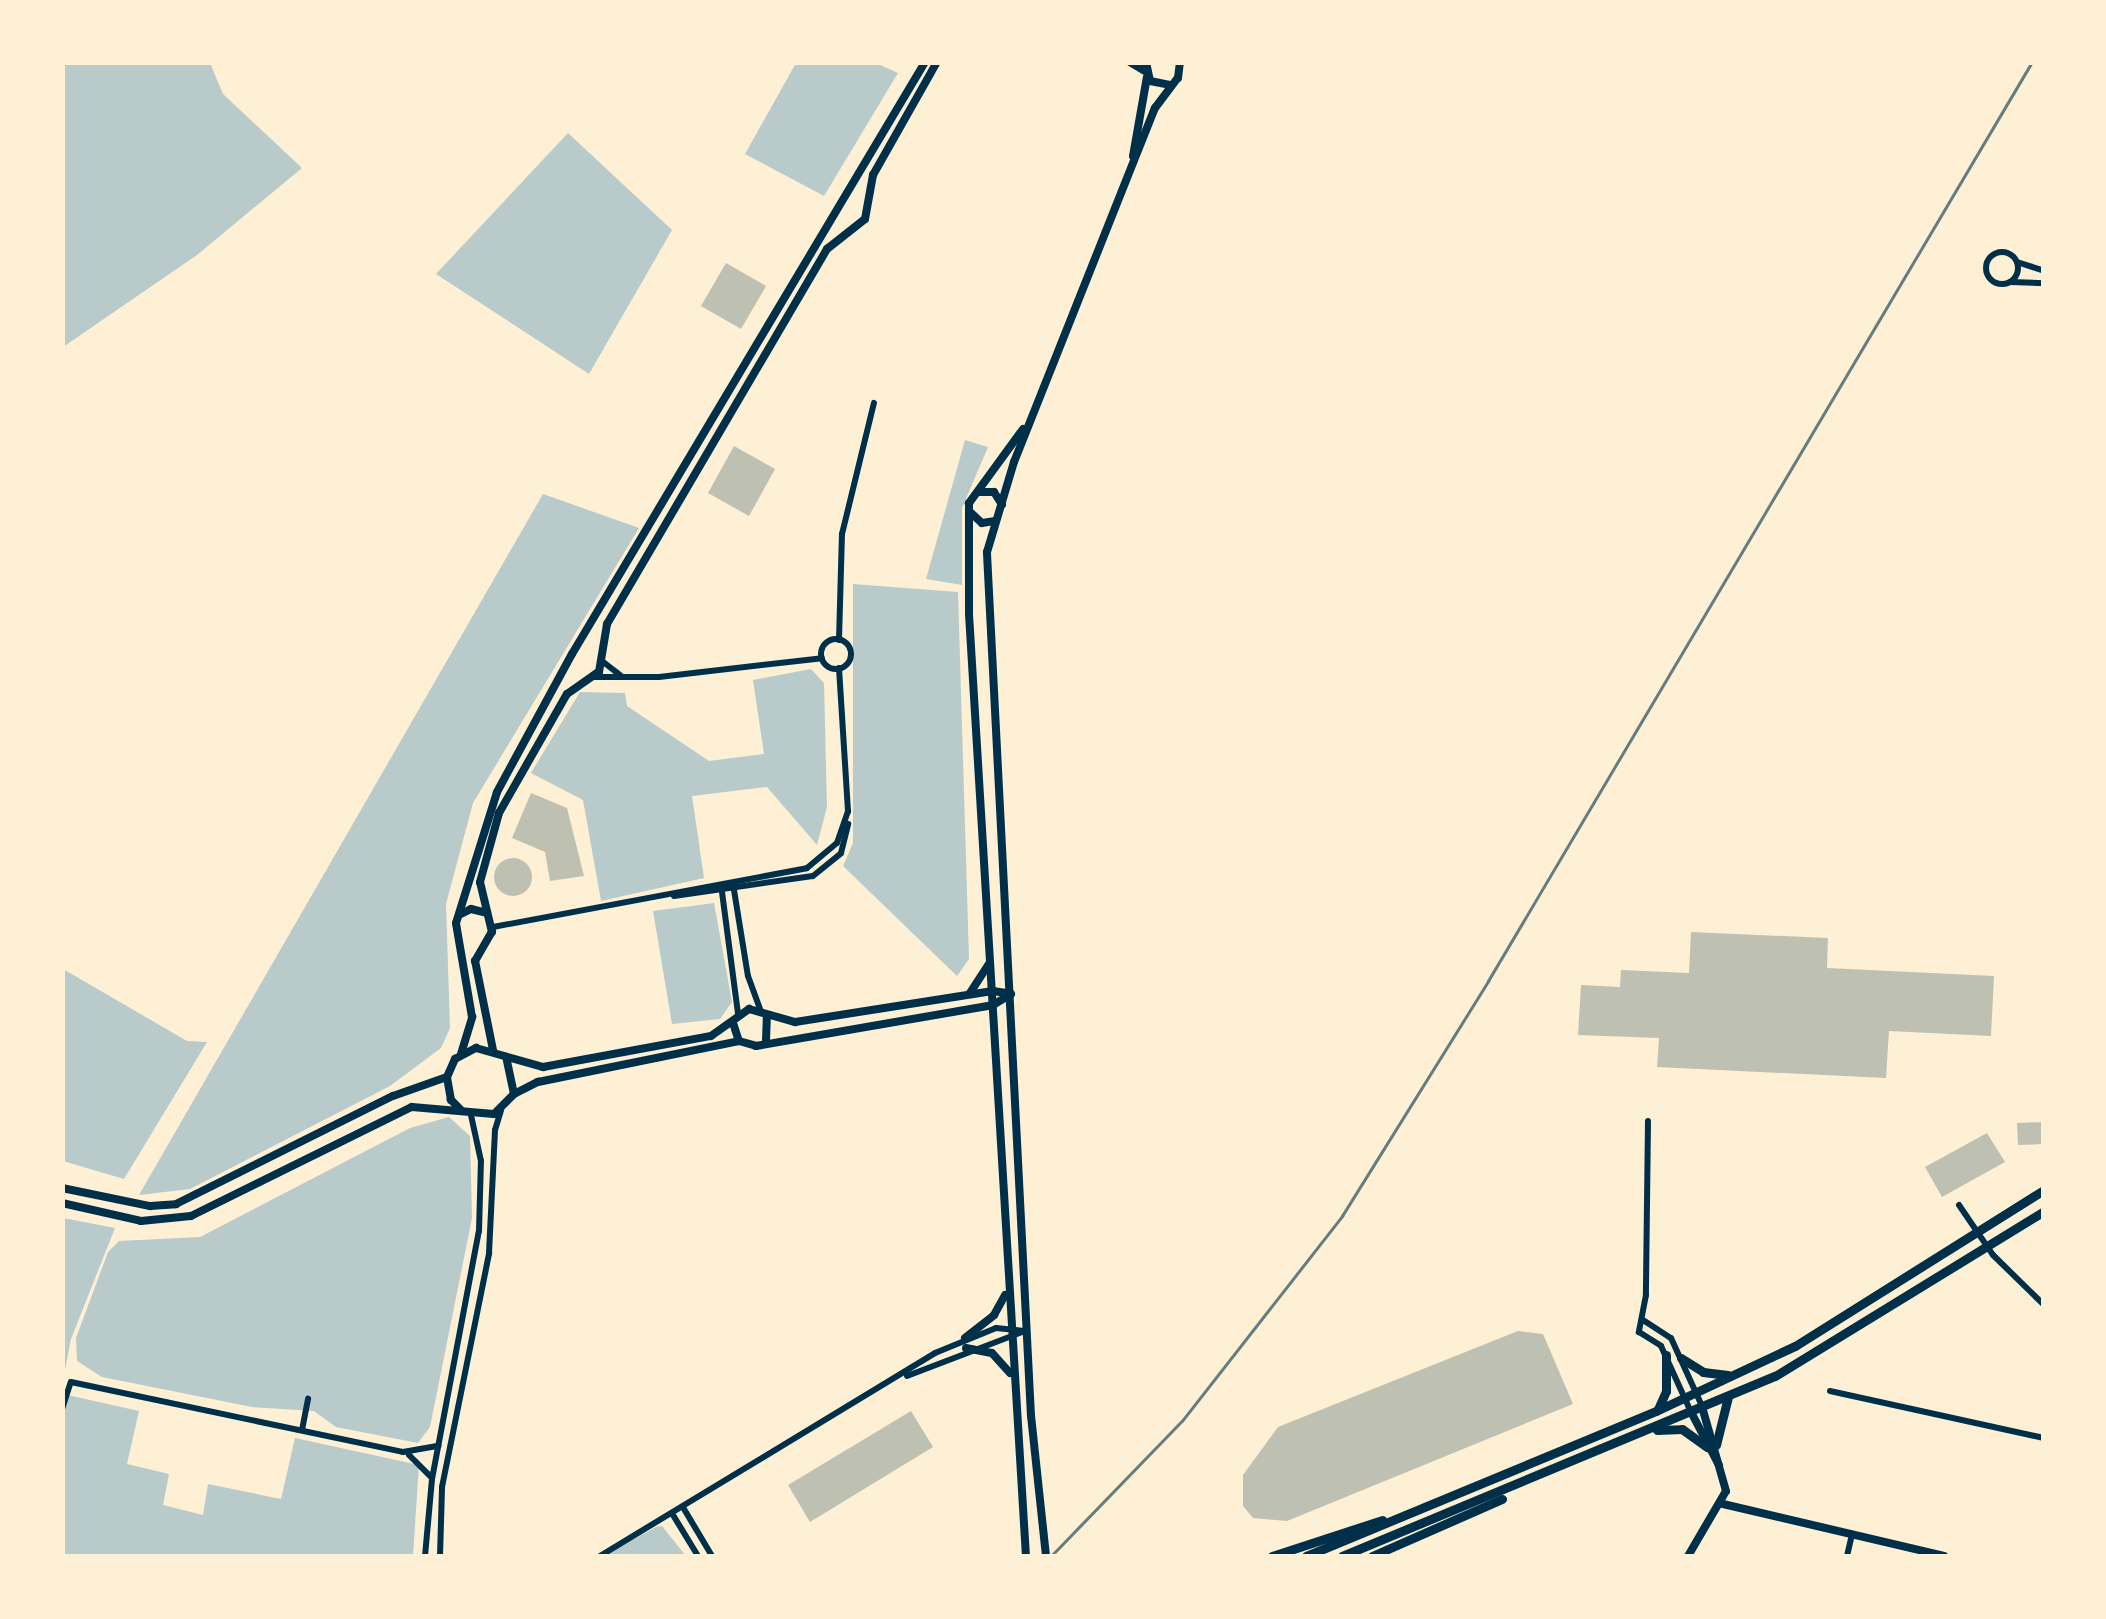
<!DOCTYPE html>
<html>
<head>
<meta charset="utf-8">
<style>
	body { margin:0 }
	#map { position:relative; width:2106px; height:1619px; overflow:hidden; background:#fdf0d5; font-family:"Roboto Condensed",sans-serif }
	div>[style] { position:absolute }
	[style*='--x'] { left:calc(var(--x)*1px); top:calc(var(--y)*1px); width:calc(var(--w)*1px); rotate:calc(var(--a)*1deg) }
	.green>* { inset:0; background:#b9caca }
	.building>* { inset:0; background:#bec0b2 }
	.round { border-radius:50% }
	.minor>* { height:6px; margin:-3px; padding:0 3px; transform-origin:3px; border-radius:3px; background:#003049 }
	.minor>.ring { margin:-3px; padding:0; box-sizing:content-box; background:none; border:6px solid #003049; border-radius:50% }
	.tertiary>* { height:8px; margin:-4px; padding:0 4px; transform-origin:4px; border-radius:4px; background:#003049 }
	.primary>* { height:9px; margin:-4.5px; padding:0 4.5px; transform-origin:4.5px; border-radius:4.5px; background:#003049 }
	.rail>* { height:2.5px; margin:-1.25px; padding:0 1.25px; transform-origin:1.25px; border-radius:1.25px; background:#657d81 }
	span { translate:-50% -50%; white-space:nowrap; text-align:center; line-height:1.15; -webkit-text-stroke:9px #fdf0d5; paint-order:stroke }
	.frame { position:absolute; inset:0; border:65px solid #fdf0d5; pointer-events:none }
</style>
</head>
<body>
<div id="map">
	<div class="green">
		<div style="clip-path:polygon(63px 62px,210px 63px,223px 94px,302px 168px,197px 255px,63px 347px)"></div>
		<div style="clip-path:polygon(796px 63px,876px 63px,898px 73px,824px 196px,745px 154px)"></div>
		<div style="clip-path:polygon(568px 133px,672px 230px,589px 374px,436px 274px)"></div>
		<div style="clip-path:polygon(965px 440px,988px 447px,962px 508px,962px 585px,926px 579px)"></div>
		<div style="clip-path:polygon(543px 494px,639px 528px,473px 803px,446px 904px,450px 1028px,441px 1048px,390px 1086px,190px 1189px,139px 1195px)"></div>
		<div style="clip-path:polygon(853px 584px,958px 592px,969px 959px,957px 976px,843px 866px,853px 843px)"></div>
		<div style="clip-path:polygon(811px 669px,824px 683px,827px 807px,817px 845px,767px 787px,692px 796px,704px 878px,601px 901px,583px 800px,531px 773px,580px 692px,625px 693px,627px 706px,709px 761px,764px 754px,753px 680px)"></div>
		<div style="clip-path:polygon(714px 903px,732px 1002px,720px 1019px,672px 1024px,653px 911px)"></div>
		<div style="clip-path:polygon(63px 969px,187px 1041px,207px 1042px,124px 1179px,63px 1161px)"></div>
		<div style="clip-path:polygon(449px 1117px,470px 1136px,472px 1218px,430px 1427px,418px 1443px,336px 1427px,314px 1411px,252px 1407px,102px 1377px,77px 1361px,76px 1338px,108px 1252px,119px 1241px,200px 1237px,410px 1128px)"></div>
		<div style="clip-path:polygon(63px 1218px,115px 1228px,71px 1339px,63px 1380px)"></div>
		<div style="clip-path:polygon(63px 1394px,139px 1411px,127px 1464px,169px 1474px,163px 1505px,203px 1515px,208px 1484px,281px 1499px,295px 1438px,419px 1465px,413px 1556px,63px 1556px)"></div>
		<div style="clip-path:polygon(662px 1526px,686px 1556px,603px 1556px,656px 1527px)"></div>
	</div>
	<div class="building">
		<div style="clip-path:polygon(726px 263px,766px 286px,741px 329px,701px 306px)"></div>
		<div style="clip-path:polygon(734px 446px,775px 469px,749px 516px,708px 493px)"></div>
		<div style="clip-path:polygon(531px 793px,567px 808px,584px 876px,550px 881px,545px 852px,512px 838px)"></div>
		<div class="round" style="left:494px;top:858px;width:38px;height:38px"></div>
		<div style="clip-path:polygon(1691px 932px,1828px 938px,1827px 968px,1994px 976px,1991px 1036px,1889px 1031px,1886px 1078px,1657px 1067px,1659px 1038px,1578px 1035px,1581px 985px,1620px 987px,1621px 970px,1689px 973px)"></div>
		<div style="clip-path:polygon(2044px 1122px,2044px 1144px,2018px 1145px,2017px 1123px)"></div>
		<div style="clip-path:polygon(1987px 1133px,2005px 1162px,1942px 1197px,1925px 1167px)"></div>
		<div style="clip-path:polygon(1518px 1331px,1543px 1334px,1573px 1404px,1287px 1521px,1253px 1518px,1243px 1506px,1243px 1475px,1278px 1427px)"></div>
		<div style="clip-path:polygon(911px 1411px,933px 1447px,810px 1522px,788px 1485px)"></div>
	</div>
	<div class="minor">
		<div class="ring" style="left:1986px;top:252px;width:26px;height:26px"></div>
		<div style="--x:2017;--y:262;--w:28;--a:18"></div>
		<div style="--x:2010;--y:282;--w:34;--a:2"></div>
		<div class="ring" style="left:821px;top:639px;width:24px;height:24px"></div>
		<div style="--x:839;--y:640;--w:106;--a:-88.4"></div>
		<div style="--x:842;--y:534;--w:135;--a:-76.3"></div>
		<div style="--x:602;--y:661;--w:23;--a:38"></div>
		<div style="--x:839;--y:668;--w:144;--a:86.4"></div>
		<div style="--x:594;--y:677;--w:65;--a:0"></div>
		<div style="--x:659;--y:677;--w:164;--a:-6.6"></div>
		<div style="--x:734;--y:890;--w:87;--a:80.8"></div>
		<div style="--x:748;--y:976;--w:37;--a:70"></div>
		<div style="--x:722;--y:892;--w:123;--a:82.5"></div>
		<div style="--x:674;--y:896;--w:140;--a:-8.2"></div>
		<div style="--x:813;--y:876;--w:36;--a:-39"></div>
		<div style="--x:841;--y:853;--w:30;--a:-76"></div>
		<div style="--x:493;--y:927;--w:319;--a:-10.6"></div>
		<div style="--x:807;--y:868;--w:39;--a:-40"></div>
		<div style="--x:837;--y:843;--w:34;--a:-71"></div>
		<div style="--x:1648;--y:1121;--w:174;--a:90.7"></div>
		<div style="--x:1646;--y:1295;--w:38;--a:101"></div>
		<div style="--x:1639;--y:1332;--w:26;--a:32"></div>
		<div style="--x:1661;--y:1346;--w:72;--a:65.6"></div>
		<div style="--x:1959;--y:1205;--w:60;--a:55.8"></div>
		<div style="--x:1993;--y:1255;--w:71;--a:44.4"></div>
		<div style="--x:1643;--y:1320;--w:33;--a:33"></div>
		<div style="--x:1671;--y:1338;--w:75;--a:65.5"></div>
		<div style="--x:907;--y:1376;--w:126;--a:-20.9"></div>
		<div style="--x:1830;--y:1391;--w:219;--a:12.4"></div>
		<div style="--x:62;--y:1409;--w:28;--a:-72"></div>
		<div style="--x:71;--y:1382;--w:339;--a:11.9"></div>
		<div style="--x:403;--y:1452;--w:36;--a:-10"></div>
		<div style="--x:302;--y:1430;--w:32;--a:-79"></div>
		<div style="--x:409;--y:1455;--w:31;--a:45"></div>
		<div style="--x:684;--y:1509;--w:55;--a:59.2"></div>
		<div style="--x:673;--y:1515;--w:48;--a:58.6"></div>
		<div style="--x:425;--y:1556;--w:77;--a:-84.8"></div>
		<div style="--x:432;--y:1479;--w:252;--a:-79.3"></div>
		<div style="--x:479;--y:1231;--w:70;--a:-88.4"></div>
		<div style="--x:481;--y:1161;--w:47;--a:-102.3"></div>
		<div style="--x:440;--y:1556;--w:69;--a:-88.3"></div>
		<div style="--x:442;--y:1487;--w:239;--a:-78.6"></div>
		<div style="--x:489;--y:1253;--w:123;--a:-87.2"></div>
		<div style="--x:495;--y:1130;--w:21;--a:-73"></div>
		<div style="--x:600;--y:1556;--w:392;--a:-31.2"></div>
		<div style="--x:935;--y:1353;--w:66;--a:-22.3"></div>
		<div style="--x:996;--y:1328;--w:30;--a:6"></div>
		<div style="--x:1847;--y:1556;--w:23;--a:-77"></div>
	</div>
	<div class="tertiary">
		<div style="--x:1130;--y:62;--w:17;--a:31"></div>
		<div style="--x:1146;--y:62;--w:19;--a:78"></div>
		<div style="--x:1150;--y:81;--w:20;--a:11"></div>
		<div style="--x:1133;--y:156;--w:80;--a:-80"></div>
		<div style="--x:1023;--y:429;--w:92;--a:126.1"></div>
		<div style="--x:969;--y:503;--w:111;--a:90"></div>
		<div style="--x:969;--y:614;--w:944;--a:86.54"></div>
		<div style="--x:980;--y:492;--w:14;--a:0"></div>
		<div style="--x:994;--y:492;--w:15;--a:58"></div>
		<div style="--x:970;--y:512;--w:16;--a:43"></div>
		<div style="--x:982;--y:523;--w:12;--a:-9"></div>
		<div style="--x:461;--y:914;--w:11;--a:-27"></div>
		<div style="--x:471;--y:909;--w:16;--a:14"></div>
		<div style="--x:970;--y:993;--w:35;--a:-57"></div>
		<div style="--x:733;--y:1023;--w:19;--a:72"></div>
		<div style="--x:739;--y:1041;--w:18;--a:16"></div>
		<div style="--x:756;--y:1046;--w:241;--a:-9.8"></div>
		<div style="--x:993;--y:1005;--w:21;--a:-31"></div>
		<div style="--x:766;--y:1041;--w:26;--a:-88"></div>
		<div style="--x:493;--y:1050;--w:91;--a:-101.4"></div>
		<div style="--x:475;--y:961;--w:34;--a:-60"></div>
		<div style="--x:492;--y:932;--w:51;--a:-103.5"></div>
		<div style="--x:480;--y:882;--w:72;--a:-74.6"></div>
		<div style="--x:499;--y:813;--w:137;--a:-60.3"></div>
		<div style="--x:567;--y:694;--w:39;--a:-35"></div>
		<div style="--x:599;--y:672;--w:49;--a:-80.5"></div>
		<div style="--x:607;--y:624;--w:435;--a:-59.6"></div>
		<div style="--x:827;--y:249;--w:48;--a:-38.3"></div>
		<div style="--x:865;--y:219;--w:45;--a:-79.7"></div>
		<div style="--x:873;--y:175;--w:130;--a:-60.5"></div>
		<div style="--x:461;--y:1054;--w:39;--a:-73"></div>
		<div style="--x:472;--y:1017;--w:95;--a:-99.7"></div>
		<div style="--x:456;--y:923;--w:137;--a:-72.6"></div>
		<div style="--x:497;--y:792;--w:157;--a:-61.5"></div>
		<div style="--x:572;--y:654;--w:689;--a:-59.19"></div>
		<div style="--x:516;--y:1093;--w:25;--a:-27"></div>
		<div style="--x:538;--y:1082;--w:205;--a:-11.5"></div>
		<div style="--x:462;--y:1111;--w:16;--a:-135"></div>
		<div style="--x:451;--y:1100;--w:23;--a:-100"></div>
		<div style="--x:447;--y:1077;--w:20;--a:-66"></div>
		<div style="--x:455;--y:1059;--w:24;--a:-28"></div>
		<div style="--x:476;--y:1048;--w:70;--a:15.8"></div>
		<div style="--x:543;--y:1067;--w:171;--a:-10.5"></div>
		<div style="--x:711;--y:1036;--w:47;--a:-35.4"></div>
		<div style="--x:749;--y:1009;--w:48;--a:15.8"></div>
		<div style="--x:795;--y:1022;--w:200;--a:-8.9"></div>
		<div style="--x:993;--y:991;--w:18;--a:9"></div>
		<div style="--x:62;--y:1188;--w:90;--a:11.6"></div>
		<div style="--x:150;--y:1206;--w:26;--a:-4"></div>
		<div style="--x:176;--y:1204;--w:242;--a:-26.5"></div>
		<div style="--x:393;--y:1096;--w:57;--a:-19.4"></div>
		<div style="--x:62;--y:1203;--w:81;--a:12.8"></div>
		<div style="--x:141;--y:1221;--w:50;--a:-5.7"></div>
		<div style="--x:191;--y:1216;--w:246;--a:-26.3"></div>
		<div style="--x:412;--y:1107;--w:82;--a:4.9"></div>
		<div style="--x:494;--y:1114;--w:28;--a:-45"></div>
		<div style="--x:514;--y:1094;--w:35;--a:-102"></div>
		<div style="--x:965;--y:1338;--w:37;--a:-38"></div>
		<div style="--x:994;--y:1315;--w:23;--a:-61"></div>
		<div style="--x:966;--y:1348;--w:26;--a:11"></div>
		<div style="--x:992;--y:1353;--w:27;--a:48"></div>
		<div style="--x:1691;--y:1412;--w:60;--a:62.2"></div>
		<div style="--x:1723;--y:1504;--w:227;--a:13.2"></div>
		<div style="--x:1046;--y:1556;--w:141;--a:-96.1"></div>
		<div style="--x:1031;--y:1416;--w:865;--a:-92.92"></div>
		<div style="--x:987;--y:552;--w:94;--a:-73.3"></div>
		<div style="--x:1014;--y:462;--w:381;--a:-68.3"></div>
		<div style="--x:1155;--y:108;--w:38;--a:-53"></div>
		<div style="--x:1178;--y:78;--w:16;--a:-83"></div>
		<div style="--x:1688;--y:1556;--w:75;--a:-59.7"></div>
		<div style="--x:1726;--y:1491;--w:87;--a:-105.9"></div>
	</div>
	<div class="primary">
		<div style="--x:1681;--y:1358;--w:26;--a:32"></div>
		<div style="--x:1703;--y:1372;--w:25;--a:7"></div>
		<div style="--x:1658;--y:1409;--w:20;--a:-66"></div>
		<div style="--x:1666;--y:1391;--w:36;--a:-90"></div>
		<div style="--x:1657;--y:1430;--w:25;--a:-2"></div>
		<div style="--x:1682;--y:1429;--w:31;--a:36"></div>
		<div style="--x:1716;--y:1445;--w:49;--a:-76"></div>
		<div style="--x:1272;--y:1556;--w:116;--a:-18.1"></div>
		<div style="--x:1306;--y:1556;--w:379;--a:-22.5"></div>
		<div style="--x:1656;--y:1411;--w:153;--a:-25.1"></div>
		<div style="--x:1795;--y:1346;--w:294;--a:-32.1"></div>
		<div style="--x:1342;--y:1556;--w:469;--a:-22.6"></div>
		<div style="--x:1775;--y:1376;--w:316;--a:-31.5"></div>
		<div style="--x:1372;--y:1556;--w:142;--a:-23.7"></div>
	</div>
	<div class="rail">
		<div style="--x:1051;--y:1556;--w:188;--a:-45.9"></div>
		<div style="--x:1182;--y:1421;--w:260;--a:-52"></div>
		<div style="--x:1342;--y:1216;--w:277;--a:-58.1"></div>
		<div style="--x:1488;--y:981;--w:1068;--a:-59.38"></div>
	</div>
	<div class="frame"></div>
</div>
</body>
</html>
